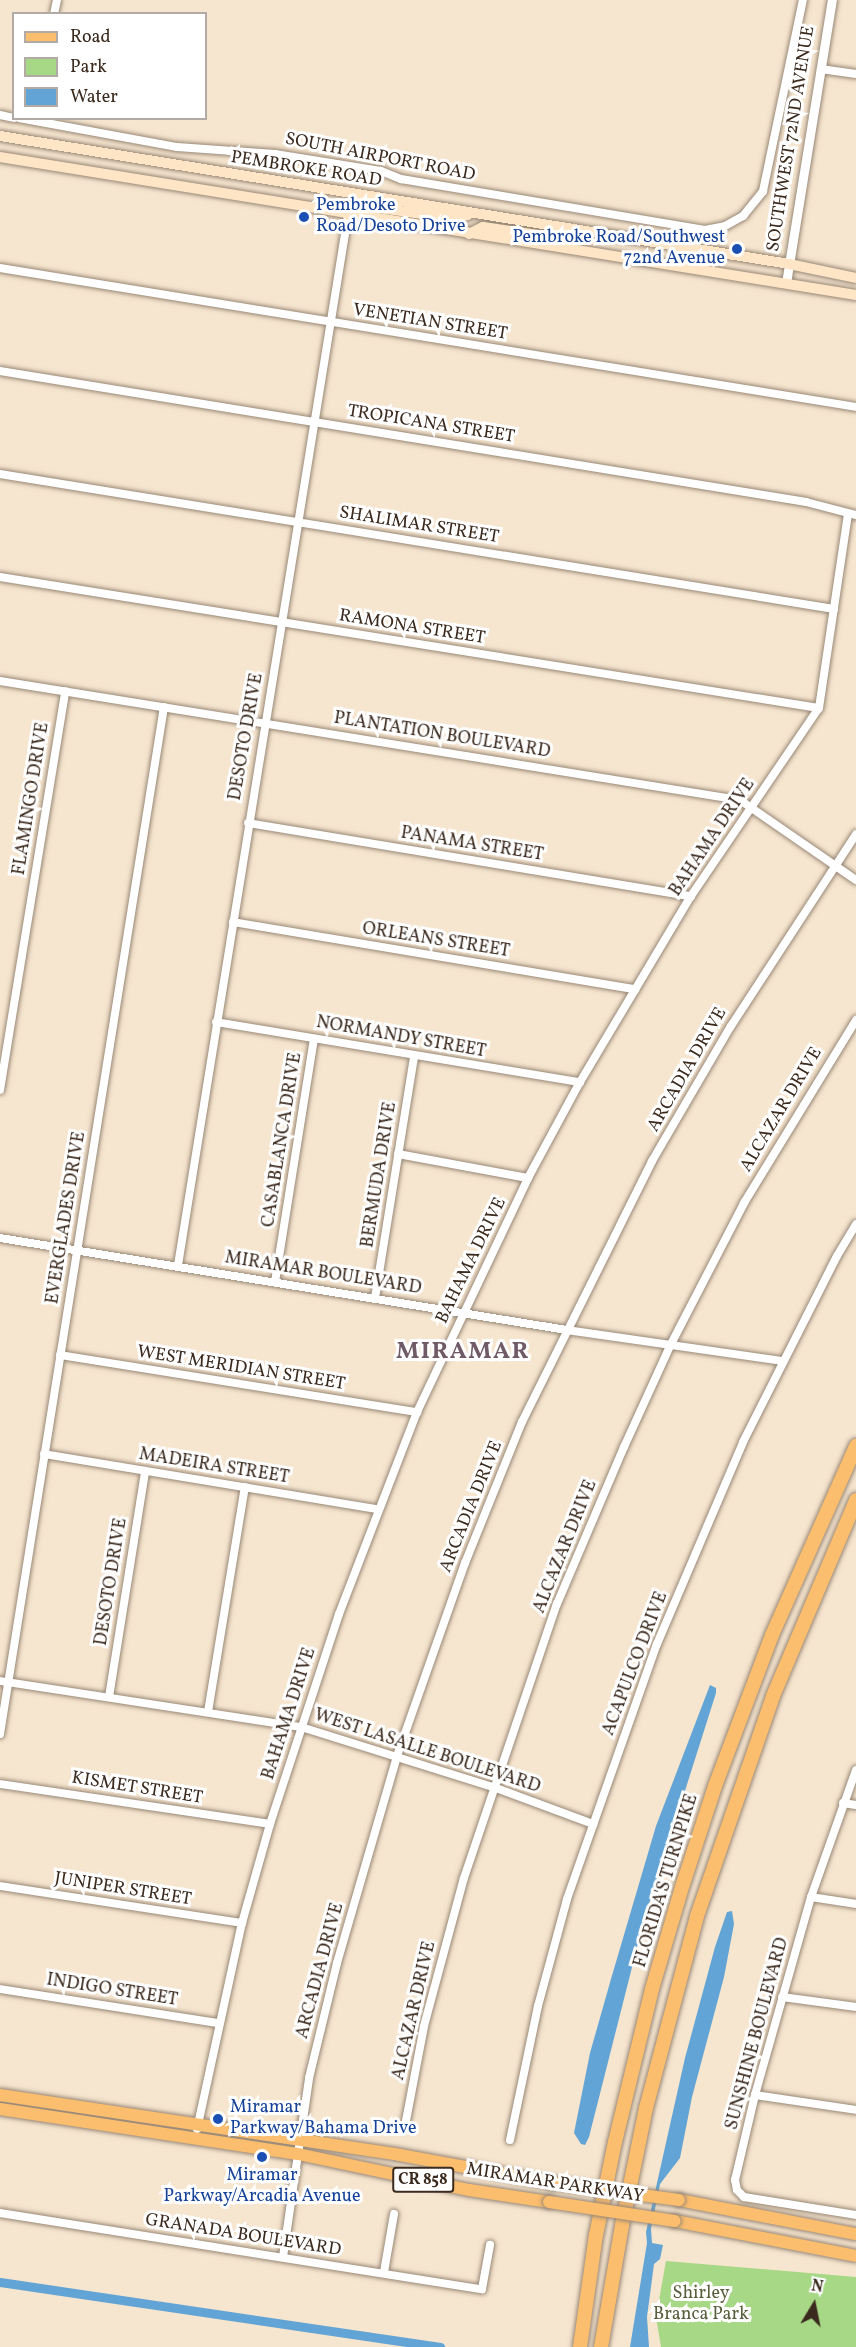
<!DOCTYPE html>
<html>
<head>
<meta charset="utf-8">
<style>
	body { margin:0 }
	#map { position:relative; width:856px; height:2347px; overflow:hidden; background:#f6e5cf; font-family:Vollkorn,serif }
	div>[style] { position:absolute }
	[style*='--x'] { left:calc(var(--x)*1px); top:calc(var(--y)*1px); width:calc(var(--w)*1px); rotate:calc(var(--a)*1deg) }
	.green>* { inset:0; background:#a7d886 }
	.water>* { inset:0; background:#61a4d5 }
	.canal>* { height:9px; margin:-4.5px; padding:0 4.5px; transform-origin:4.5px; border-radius:4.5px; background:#61a4d5 }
	.roads { filter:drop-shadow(0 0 2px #988876) drop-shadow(0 0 2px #988876) }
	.minor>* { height:8px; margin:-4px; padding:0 4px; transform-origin:4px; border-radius:4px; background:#fff }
	.tertiary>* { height:9px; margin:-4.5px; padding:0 4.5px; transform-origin:4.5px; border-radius:4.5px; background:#fff }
	.secondary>* { height:10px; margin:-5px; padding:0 5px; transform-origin:5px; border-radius:5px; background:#fde5c5 }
	.primary>* { height:12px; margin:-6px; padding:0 6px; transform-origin:6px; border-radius:6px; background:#fbbd6e }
	.motorway>* { height:14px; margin:-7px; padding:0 7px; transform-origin:7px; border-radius:7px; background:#fbbd6e }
	.bridges { filter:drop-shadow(0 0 2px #988876) drop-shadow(0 0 2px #988876) }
	.primary-bridge>* { height:12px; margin:-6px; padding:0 6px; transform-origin:6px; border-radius:6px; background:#fbbd6e }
	.dots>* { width:16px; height:16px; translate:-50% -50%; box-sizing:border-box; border:3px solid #fff; border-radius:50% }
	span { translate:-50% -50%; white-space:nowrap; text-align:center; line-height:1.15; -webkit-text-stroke:6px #fff; paint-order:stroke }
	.shield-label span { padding:2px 4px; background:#fff; border:2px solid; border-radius:4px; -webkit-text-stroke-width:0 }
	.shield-label { font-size:16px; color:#3b2a1e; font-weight:700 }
	.street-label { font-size:18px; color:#3b2a1e }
	.transit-label { font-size:18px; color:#164399 }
	.left { translate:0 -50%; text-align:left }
	.right { translate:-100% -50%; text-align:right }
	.park-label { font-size:18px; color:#5b5e3d }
	.district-label { font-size:24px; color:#6f5a66; font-weight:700; letter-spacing:1.5px }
	.legend { position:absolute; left:12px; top:12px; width:195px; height:108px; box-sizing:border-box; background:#fff; border:2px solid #b1aaa5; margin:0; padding:8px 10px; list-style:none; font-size:18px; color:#3b2a1e }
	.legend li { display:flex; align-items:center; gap:12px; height:30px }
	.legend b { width:30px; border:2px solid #b1aaa5 }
	.north { position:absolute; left:784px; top:2275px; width:60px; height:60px; -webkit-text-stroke:4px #fff; paint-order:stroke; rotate:10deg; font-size:16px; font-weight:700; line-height:24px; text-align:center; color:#3b2a1e }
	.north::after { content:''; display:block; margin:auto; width:21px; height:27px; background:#3b2a1e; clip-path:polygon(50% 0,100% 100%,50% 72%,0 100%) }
</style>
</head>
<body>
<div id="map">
	<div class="green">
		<div style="clip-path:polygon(666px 2261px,856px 2277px,856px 2347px,661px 2347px,656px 2317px)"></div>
	</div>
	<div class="water">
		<div style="clip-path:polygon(710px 1685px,716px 1688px,716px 1693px,644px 1920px,589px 2137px,585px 2145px,581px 2144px,574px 2133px,590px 2053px,611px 1979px,656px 1826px)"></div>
		<div style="clip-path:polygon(732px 1911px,734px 1924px,724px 1977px,692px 2097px,680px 2158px,660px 2184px,651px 2229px,652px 2243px,663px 2245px,660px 2259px,654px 2264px,647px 2317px,649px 2347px,630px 2347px,647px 2243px,646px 2232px,685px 2058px,715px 1947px,727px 1912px)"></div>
	</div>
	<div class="canal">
		<div style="--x:0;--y:2282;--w:445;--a:8.4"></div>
	</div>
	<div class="roads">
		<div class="minor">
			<div style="--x:54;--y:14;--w:14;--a:-78"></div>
			<div style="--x:821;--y:69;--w:35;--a:8"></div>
			<div style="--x:0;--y:115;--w:14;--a:12"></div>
			<div style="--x:19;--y:118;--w:161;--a:10.4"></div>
			<div style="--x:177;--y:147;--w:98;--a:4.1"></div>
			<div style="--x:275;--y:154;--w:107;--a:9.1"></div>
			<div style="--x:381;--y:171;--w:22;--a:22"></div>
			<div style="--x:401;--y:179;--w:308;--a:9.5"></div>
			<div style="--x:705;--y:230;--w:20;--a:-11"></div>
			<div style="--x:725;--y:226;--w:21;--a:-29"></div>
			<div style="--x:743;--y:216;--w:32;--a:-51"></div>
			<div style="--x:763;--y:191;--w:195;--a:-78.2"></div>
			<div style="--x:0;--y:268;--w:867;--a:9.22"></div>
			<div style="--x:0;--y:371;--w:817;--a:9.23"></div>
			<div style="--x:806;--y:502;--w:52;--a:14.6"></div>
			<div style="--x:0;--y:474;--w:845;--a:9.19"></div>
			<div style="--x:0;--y:577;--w:829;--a:9.09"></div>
			<div style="--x:0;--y:681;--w:750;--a:9.14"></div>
			<div style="--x:740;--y:800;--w:141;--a:34.6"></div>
			<div style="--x:248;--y:823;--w:449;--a:9.4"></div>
			<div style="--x:233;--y:922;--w:408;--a:9.5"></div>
			<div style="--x:216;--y:1022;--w:369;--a:9.4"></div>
			<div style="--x:0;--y:1090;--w:404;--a:-80.7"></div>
			<div style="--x:398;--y:1154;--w:132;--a:10.5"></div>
			<div style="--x:0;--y:1238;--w:574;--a:9.22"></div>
			<div style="--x:567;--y:1330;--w:218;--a:8.2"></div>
			<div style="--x:178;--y:1265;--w:1064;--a:-80.8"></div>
			<div style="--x:275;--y:1282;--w:246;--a:-80.9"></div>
			<div style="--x:375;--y:1298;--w:245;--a:-80.8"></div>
			<div style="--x:60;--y:1355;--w:362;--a:9.1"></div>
			<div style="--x:44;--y:1454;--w:338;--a:9.4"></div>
			<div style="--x:0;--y:1681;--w:304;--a:8.7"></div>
			<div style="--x:301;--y:1727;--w:201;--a:17.4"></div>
			<div style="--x:493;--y:1787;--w:107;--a:20.3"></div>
			<div style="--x:109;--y:1697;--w:229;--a:-80.9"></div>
			<div style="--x:208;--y:1712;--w:228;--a:-80.7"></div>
			<div style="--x:0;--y:1734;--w:1040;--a:-80.93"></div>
			<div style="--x:856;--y:1770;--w:135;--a:109.5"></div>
			<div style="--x:811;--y:1897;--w:206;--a:105.8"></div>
			<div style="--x:755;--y:2095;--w:87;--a:103.2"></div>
			<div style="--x:735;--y:2180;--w:10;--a:79"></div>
			<div style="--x:737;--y:2190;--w:10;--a:45"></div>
			<div style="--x:744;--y:2197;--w:113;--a:9.1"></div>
			<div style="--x:0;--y:1784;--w:273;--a:8.4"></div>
			<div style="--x:843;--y:1803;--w:13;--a:9"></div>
			<div style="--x:0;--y:1886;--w:245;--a:8.7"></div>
			<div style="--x:811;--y:1897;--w:46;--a:8.8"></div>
			<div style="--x:0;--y:1989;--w:221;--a:8.9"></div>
			<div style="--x:782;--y:1997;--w:75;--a:7.7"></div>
			<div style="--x:755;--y:2095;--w:102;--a:8.4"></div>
			<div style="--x:405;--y:2126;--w:102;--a:-79.2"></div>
			<div style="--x:424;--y:2026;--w:153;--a:-74.9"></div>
			<div style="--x:464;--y:1878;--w:289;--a:-71.3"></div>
			<div style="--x:557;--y:1604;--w:171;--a:-66.9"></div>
			<div style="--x:624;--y:1447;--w:113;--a:-65.5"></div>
			<div style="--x:671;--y:1344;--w:159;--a:-62.6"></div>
			<div style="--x:744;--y:1203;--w:215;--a:-58.5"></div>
			<div style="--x:197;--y:2129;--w:211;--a:-77.7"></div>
			<div style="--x:242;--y:1923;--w:103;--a:-74.2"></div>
			<div style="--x:270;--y:1824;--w:221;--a:-71.8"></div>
			<div style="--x:339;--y:1614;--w:217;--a:-68.9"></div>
			<div style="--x:417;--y:1412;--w:259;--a:-64.6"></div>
			<div style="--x:528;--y:1178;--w:109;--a:-61.6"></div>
			<div style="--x:580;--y:1082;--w:217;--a:-59.2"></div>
			<div style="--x:691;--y:896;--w:227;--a:-55.8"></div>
			<div style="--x:819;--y:708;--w:196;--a:-81.5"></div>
			<div style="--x:510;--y:2140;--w:137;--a:-78.2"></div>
			<div style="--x:538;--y:2006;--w:111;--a:-74.8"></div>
			<div style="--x:567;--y:1899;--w:270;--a:-70.6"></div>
			<div style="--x:657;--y:1644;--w:220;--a:-66.9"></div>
			<div style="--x:743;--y:1442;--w:208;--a:-63.2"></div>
			<div style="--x:837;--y:1256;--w:37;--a:-59"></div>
			<div style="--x:0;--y:2213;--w:488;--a:9"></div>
			<div style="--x:482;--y:2289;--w:45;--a:-79.7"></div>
			<div style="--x:283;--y:2257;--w:181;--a:-81.7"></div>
			<div style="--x:309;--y:2078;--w:118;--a:-76.3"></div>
			<div style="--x:337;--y:1963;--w:216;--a:-73.8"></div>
			<div style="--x:397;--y:1756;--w:205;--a:-70.6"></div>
			<div style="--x:465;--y:1563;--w:152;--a:-68"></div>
			<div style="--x:522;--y:1422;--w:292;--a:-63.5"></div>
			<div style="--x:652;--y:1161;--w:156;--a:-59.7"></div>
			<div style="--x:731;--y:1026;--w:229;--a:-56.9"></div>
			<div style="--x:384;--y:2272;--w:59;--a:-80.2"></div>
		</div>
		<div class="tertiary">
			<div style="--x:786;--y:283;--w:287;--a:-80.8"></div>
		</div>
		<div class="secondary">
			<div style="--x:0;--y:136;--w:799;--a:9.21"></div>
			<div style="--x:789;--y:264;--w:68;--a:11.8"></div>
			<div style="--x:0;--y:157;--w:867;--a:9.16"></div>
			<div style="--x:348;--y:215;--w:8;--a:-45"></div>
			<div style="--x:354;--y:209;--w:12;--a:-14"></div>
			<div style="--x:366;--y:206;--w:85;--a:8.1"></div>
			<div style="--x:450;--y:218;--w:18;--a:-9"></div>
			<div style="--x:469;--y:234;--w:16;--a:-27"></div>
			<div style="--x:483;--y:227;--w:77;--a:8.2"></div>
			<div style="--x:559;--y:238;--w:17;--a:-33"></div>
		</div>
		<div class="primary">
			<div style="--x:0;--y:2095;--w:404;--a:8.5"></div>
			<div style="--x:400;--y:2155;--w:155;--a:10.4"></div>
			<div style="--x:0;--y:2109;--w:301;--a:8.6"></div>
			<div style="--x:298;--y:2154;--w:175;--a:11.9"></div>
			<div style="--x:469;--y:2190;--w:81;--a:8.5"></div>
			<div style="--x:679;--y:2200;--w:180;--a:10.9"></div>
			<div style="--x:675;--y:2221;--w:184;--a:10.9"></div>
		</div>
		<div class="motorway">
			<div style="--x:580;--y:2347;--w:113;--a:-81.9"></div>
			<div style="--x:596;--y:2235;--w:95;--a:-78.5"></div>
			<div style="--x:615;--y:2142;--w:157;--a:-76.4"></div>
			<div style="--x:652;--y:1989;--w:109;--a:-73.6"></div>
			<div style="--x:683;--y:1884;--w:103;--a:-71.9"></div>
			<div style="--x:715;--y:1786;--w:161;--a:-69.3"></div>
			<div style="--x:772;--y:1635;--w:207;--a:-66"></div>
			<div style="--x:601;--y:2347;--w:124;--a:-80.2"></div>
			<div style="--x:622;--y:2225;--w:119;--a:-78.4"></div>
			<div style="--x:646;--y:2108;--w:199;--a:-75.1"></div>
			<div style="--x:697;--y:1916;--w:233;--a:-70.9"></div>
			<div style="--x:773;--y:1696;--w:213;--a:-67"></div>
		</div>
	</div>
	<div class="bridges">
		<div class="primary-bridge">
			<div style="--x:552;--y:2183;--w:128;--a:7.6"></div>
			<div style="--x:549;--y:2202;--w:127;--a:8.6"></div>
		</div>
	</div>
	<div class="dots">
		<div style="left:304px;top:217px;background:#1a4fb4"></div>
		<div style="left:737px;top:249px;background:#1a4fb4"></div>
		<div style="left:218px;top:2119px;background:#1a4fb4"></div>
		<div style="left:262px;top:2157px;background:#1a4fb4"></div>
	</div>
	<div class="shield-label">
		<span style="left:423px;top:2180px">CR 858</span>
	</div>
	<div class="street-label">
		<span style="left:792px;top:139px;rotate:-81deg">SOUTHWEST 72ND AVENUE</span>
		<span style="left:380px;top:158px;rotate:11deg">SOUTH AIRPORT ROAD</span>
		<span style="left:306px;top:170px;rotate:9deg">PEMBROKE ROAD</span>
		<span style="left:430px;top:323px;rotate:9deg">VENETIAN STREET</span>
		<span style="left:431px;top:425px;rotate:9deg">TROPICANA STREET</span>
		<span style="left:419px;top:526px;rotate:9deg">SHALIMAR STREET</span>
		<span style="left:412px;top:628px;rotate:9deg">RAMONA STREET</span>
		<span style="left:442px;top:736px;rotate:9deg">PLANTATION BOULEVARD</span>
		<span style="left:247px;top:737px;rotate:-80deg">DESOTO DRIVE</span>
		<span style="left:32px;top:799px;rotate:-81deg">FLAMINGO DRIVE</span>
		<span style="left:713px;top:838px;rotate:-56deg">BAHAMA DRIVE</span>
		<span style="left:472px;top:845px;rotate:9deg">PANAMA STREET</span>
		<span style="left:436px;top:941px;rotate:9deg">ORLEANS STREET</span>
		<span style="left:401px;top:1038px;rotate:10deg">NORMANDY STREET</span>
		<span style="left:688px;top:1070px;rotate:-60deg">ARCADIA DRIVE</span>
		<span style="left:782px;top:1110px;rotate:-59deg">ALCAZAR DRIVE</span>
		<span style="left:283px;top:1140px;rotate:-81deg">CASABLANCA DRIVE</span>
		<span style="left:380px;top:1175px;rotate:-81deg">BERMUDA DRIVE</span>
		<span style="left:67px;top:1218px;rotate:-81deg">EVERGLADES DRIVE</span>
		<span style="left:472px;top:1261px;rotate:-64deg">BAHAMA DRIVE</span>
		<span style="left:323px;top:1274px;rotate:9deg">MIRAMAR BOULEVARD</span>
		<span style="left:241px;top:1369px;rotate:9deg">WEST MERIDIAN STREET</span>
		<span style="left:214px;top:1467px;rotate:9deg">MADEIRA STREET</span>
		<span style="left:472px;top:1507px;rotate:-68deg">ARCADIA DRIVE</span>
		<span style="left:566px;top:1547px;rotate:-68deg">ALCAZAR DRIVE</span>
		<span style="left:112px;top:1582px;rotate:-81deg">DESOTO DRIVE</span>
		<span style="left:636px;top:1664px;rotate:-69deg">ACAPULCO DRIVE</span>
		<span style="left:290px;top:1714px;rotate:-72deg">BAHAMA DRIVE</span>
		<span style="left:427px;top:1752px;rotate:18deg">WEST LASALLE BOULEVARD</span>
		<span style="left:137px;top:1789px;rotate:9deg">KISMET STREET</span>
		<span style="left:667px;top:1881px;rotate:-73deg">FLORIDA'S TURNPIKE</span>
		<span style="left:123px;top:1890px;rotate:9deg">JUNIPER STREET</span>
		<span style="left:321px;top:1971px;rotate:-75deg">ARCADIA DRIVE</span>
		<span style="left:112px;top:1991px;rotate:9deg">INDIGO STREET</span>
		<span style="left:415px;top:2011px;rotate:-77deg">ALCAZAR DRIVE</span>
		<span style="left:758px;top:2034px;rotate:-75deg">SUNSHINE BOULEVARD</span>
		<span style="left:555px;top:2184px;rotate:9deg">MIRAMAR PARKWAY</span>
		<span style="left:243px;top:2236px;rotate:9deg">GRANADA BOULEVARD</span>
	</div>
	<div class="transit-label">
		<span class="left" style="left:316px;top:217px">Pembroke<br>Road/Desoto Drive</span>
		<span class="right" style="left:725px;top:249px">Pembroke Road/Southwest<br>72nd Avenue</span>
		<span class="left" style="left:230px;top:2119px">Miramar<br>Parkway/Bahama Drive</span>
		<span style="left:262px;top:2187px">Miramar<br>Parkway/Arcadia Avenue</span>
	</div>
	<div class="park-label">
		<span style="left:701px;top:2305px">Shirley<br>Branca Park</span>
	</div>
	<div class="district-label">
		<span style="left:463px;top:1353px">MIRAMAR</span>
	</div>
	<ul class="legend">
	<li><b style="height:8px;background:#fbbd6e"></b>Road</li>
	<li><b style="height:16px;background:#a7d886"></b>Park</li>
	<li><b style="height:16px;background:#61a4d5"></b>Water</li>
	</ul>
	<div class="north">N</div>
</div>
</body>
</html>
